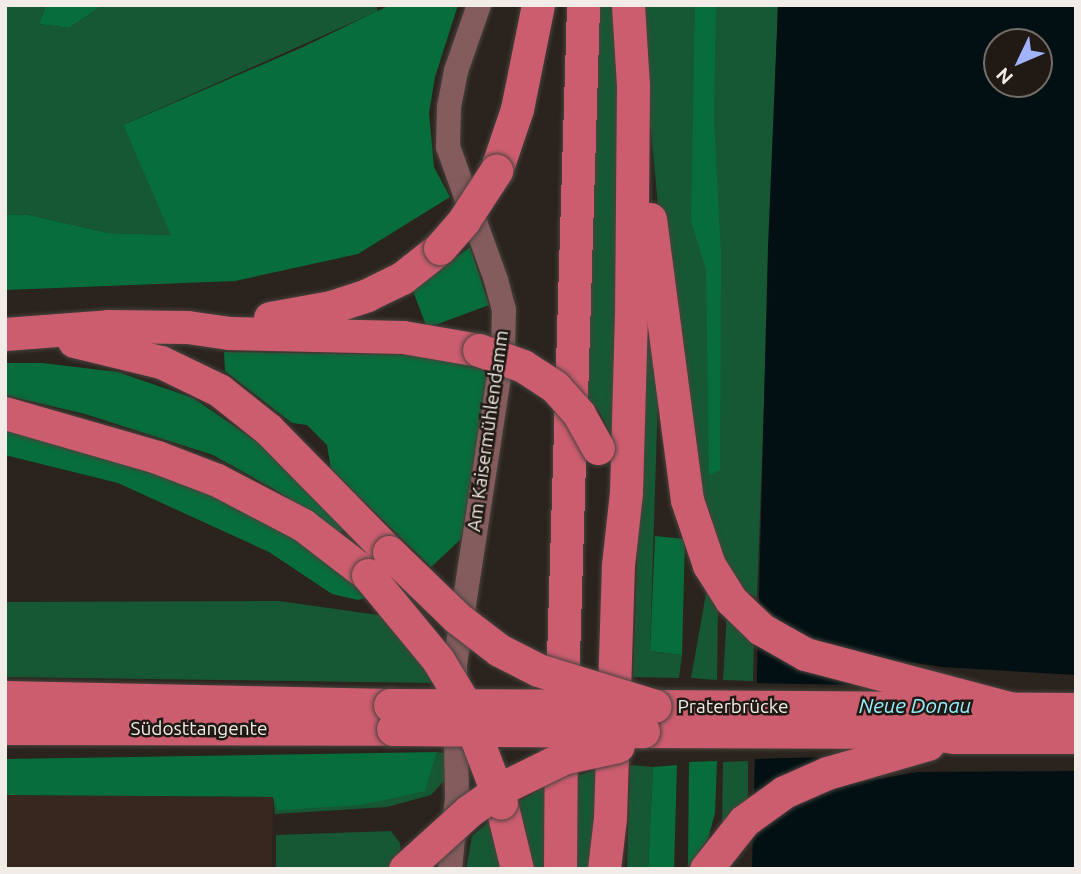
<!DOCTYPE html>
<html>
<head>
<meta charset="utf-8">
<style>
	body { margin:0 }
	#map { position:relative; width:1081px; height:874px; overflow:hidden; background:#2a231e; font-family:Ubuntu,sans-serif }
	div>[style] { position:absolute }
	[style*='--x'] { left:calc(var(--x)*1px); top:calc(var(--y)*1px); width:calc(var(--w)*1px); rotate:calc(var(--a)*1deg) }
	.commercial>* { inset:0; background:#38271e }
	.green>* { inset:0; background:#165833 }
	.forest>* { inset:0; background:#076d3b }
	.water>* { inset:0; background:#021013 }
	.pier>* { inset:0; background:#2a231e }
	.roads { filter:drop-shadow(0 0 2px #48423e) drop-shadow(0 0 2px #48423e) }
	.secondary>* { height:24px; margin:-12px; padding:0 12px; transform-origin:12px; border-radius:12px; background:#845c5e }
	.highway>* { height:33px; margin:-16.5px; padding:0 16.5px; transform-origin:16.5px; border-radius:16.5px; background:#cb5d6f }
	.bridges { filter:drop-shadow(0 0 2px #48423e) drop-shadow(0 0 2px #48423e) }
	.highway-bridge>* { height:33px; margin:-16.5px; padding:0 16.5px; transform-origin:16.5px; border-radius:16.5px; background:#cb5d6f }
	span { translate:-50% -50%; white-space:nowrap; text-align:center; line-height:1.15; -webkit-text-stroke:5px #201914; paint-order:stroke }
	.street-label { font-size:19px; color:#f1ece8 }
	.water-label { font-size:21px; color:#95eefc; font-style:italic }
	.frame { position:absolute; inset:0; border:7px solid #f1ece8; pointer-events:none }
	.north { position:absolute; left:983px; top:28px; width:70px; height:70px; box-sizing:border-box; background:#201914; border:2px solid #746d69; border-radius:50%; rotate:226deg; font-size:19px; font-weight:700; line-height:28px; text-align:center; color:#f1ece8 }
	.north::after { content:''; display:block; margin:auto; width:24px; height:32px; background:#a1b3fd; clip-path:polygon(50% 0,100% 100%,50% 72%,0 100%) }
</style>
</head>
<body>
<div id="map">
	<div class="commercial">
		<div style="clip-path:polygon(5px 795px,273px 797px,272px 869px,5px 869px)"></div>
	</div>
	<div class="green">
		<div style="clip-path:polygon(5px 5px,46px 5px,39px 24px,69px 28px,103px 5px,376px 5px,378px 11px,123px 125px,172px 235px,109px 233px,29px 215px,5px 214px)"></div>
		<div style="clip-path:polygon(596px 5px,616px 5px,624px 184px,614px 442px,601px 414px,580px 387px)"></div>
		<div style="clip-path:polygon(639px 5px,778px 5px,757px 598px,747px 592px,729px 568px,716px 542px,703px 495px,659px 216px)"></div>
		<div style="clip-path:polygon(647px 275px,659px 363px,650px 651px,682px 655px,679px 678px,633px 677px)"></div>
		<div style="clip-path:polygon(707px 588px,718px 606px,717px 680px,691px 678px)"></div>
		<div style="clip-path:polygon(279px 601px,385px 616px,435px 683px,5px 677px,5px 602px)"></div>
		<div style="clip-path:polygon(727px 614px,754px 638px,753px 681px,723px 680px)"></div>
		<div style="clip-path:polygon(437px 752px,448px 754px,444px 781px,431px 795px,387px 807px,275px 814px,273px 797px,424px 791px)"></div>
		<div style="clip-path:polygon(748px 761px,748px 800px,722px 826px,723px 762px)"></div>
		<div style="clip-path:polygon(630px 765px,653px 767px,648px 869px,627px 869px)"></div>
		<div style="clip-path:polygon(598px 769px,592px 869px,566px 869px,568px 779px)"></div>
		<div style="clip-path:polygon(548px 785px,546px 869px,527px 869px,510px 806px)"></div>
		<div style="clip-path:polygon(491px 820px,503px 869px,466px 869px,472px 836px)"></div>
		<div style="clip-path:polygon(391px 831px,400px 843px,401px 855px,387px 869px,276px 869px,276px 835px)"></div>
	</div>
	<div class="forest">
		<div style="clip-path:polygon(46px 5px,103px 5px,69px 28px,39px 24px)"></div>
		<div style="clip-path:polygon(390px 5px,458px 5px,435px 77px,429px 113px,434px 167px,450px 197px,358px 254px,235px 281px,5px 290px,5px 214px,29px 215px,109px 233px,171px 235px,123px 125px,303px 47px)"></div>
		<div style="clip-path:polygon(695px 5px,716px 5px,714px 118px,721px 255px,720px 470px,709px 475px,706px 270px,691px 221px)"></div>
		<div style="clip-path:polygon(470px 247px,489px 305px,427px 328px,413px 291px)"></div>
		<div style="clip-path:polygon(224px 352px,426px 355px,464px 359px,489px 374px,461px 539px,431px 567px,331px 469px,327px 445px,307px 425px,292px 423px,225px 371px)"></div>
		<div style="clip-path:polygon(5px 363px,42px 363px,118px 372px,193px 398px,262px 445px,347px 527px,339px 534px,279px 492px,213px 455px,85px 414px,5px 395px)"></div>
		<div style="clip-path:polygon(5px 426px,178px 479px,293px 536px,371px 596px,358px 600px,332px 594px,269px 552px,118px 483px,5px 455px)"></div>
		<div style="clip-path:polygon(655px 536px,685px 539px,682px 655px,650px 651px)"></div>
		<div style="clip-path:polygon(437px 752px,425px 791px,361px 805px,278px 810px,273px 797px,5px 795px,5px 759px)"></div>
		<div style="clip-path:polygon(717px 761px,715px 813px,708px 839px,688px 867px,689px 762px)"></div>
		<div style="clip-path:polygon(677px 765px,674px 869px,648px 869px,653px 767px)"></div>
	</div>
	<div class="water">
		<div style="clip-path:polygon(evenodd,778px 5px,1076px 5px,1076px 869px,752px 869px,768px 247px,778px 5px,997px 42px,1039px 42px,1039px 84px,997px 84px,997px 42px)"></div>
	</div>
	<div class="pier">
		<div style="clip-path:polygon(754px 599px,788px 627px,841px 650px,873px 657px,942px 667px,1076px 675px,1076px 771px,918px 772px,849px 784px,806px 798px,771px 821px,748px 843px,749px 803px,825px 757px,750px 759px,752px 683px,858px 685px,753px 635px)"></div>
	</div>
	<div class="roads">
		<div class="secondary">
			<div style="--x:450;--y:869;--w:71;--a:-84.4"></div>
			<div style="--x:457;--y:798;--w:134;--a:-90.9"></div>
			<div style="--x:455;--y:664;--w:318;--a:-81.3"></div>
			<div style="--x:503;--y:350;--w:40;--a:-88.6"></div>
			<div style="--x:504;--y:310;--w:31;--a:-105"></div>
			<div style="--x:496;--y:280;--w:141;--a:-109.8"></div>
			<div style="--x:448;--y:147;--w:40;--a:-88.6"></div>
			<div style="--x:449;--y:107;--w:37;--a:-79"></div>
			<div style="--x:456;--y:71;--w:70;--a:-70.8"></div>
		</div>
		<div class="highway">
			<div style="--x:496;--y:171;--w:65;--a:-71.3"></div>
			<div style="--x:517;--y:109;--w:106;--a:-78.6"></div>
			<div style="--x:650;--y:219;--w:283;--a:82.5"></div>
			<div style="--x:687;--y:500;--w:69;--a:71.3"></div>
			<div style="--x:709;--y:565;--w:41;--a:57.8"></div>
			<div style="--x:731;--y:600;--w:42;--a:44"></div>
			<div style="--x:761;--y:629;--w:51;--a:29.6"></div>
			<div style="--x:805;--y:654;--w:215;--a:14.8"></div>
			<div style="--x:270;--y:318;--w:62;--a:-10.2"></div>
			<div style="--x:331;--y:307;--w:38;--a:-18"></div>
			<div style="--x:367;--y:295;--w:39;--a:-26"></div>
			<div style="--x:402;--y:278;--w:48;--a:-38.3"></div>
			<div style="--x:5;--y:334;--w:103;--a:-4.4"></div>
			<div style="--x:108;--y:326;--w:79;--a:0.7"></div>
			<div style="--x:187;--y:327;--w:42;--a:8.1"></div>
			<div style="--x:229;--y:333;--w:174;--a:1.3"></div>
			<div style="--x:403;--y:337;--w:77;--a:9.7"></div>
			<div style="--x:74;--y:341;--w:89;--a:13.6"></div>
			<div style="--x:161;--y:362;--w:64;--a:25.8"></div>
			<div style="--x:219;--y:390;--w:63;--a:38.5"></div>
			<div style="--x:268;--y:429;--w:173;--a:45.5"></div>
			<div style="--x:5;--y:413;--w:158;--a:16.1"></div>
			<div style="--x:157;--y:457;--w:64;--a:21"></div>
			<div style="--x:217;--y:480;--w:97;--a:27.6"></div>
			<div style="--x:303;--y:525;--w:82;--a:37.6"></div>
			<div style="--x:5;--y:697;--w:385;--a:1.2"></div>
			<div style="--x:655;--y:706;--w:421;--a:0.4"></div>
			<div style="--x:5;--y:728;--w:388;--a:0.1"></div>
			<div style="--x:643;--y:731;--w:272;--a:0.2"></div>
			<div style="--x:915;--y:732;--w:39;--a:7"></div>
			<div style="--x:954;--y:737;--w:122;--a:0"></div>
			<div style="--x:501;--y:803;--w:68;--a:76.4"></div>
			<div style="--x:560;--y:869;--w:147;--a:-89.6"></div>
			<div style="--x:561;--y:722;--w:717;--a:-88.24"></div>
			<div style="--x:604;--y:869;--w:51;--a:-83.3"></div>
			<div style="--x:610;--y:818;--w:253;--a:-88.2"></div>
			<div style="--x:618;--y:565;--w:72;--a:-83.7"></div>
			<div style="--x:626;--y:493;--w:177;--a:-88.4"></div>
			<div style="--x:631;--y:316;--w:231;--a:-89.5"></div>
			<div style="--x:633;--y:85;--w:80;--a:-93.6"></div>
			<div style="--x:706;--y:869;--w:61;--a:-51.6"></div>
			<div style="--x:744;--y:821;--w:49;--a:-35.9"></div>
			<div style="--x:784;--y:792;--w:47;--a:-23.8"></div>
			<div style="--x:827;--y:773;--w:105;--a:-16"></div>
		</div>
	</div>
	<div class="bridges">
		<div class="highway-bridge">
			<div style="--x:440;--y:248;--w:37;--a:-49"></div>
			<div style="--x:464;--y:220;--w:59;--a:-56.9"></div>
			<div style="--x:479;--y:350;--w:47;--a:20"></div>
			<div style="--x:523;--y:366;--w:38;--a:33"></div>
			<div style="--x:555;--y:387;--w:36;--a:48"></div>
			<div style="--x:579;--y:414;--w:39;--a:61"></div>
			<div style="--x:389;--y:552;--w:93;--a:44.1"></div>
			<div style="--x:456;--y:617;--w:54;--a:37.5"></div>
			<div style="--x:499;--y:650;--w:44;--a:27.1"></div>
			<div style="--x:538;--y:670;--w:122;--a:17.1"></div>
			<div style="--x:368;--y:575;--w:110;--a:50.5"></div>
			<div style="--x:438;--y:660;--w:44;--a:58.8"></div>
			<div style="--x:461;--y:698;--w:112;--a:69.1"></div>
			<div style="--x:390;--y:705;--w:235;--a:0.2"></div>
			<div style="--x:393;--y:729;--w:250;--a:0.5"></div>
			<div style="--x:405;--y:869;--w:86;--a:-42.2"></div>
			<div style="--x:469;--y:811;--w:38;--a:-35"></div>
			<div style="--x:500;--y:789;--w:70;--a:-26.2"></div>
			<div style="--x:563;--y:758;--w:56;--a:-12.3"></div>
		</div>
	</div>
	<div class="street-label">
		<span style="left:488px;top:431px;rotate:-82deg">Am Kaisermühlendamm</span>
		<span style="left:733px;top:707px">Praterbrücke</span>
		<span style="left:199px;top:729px">Südosttangente</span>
	</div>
	<div class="water-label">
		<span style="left:915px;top:705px">Neue Donau</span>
	</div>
	<div class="frame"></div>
	<div class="north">N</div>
</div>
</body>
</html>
